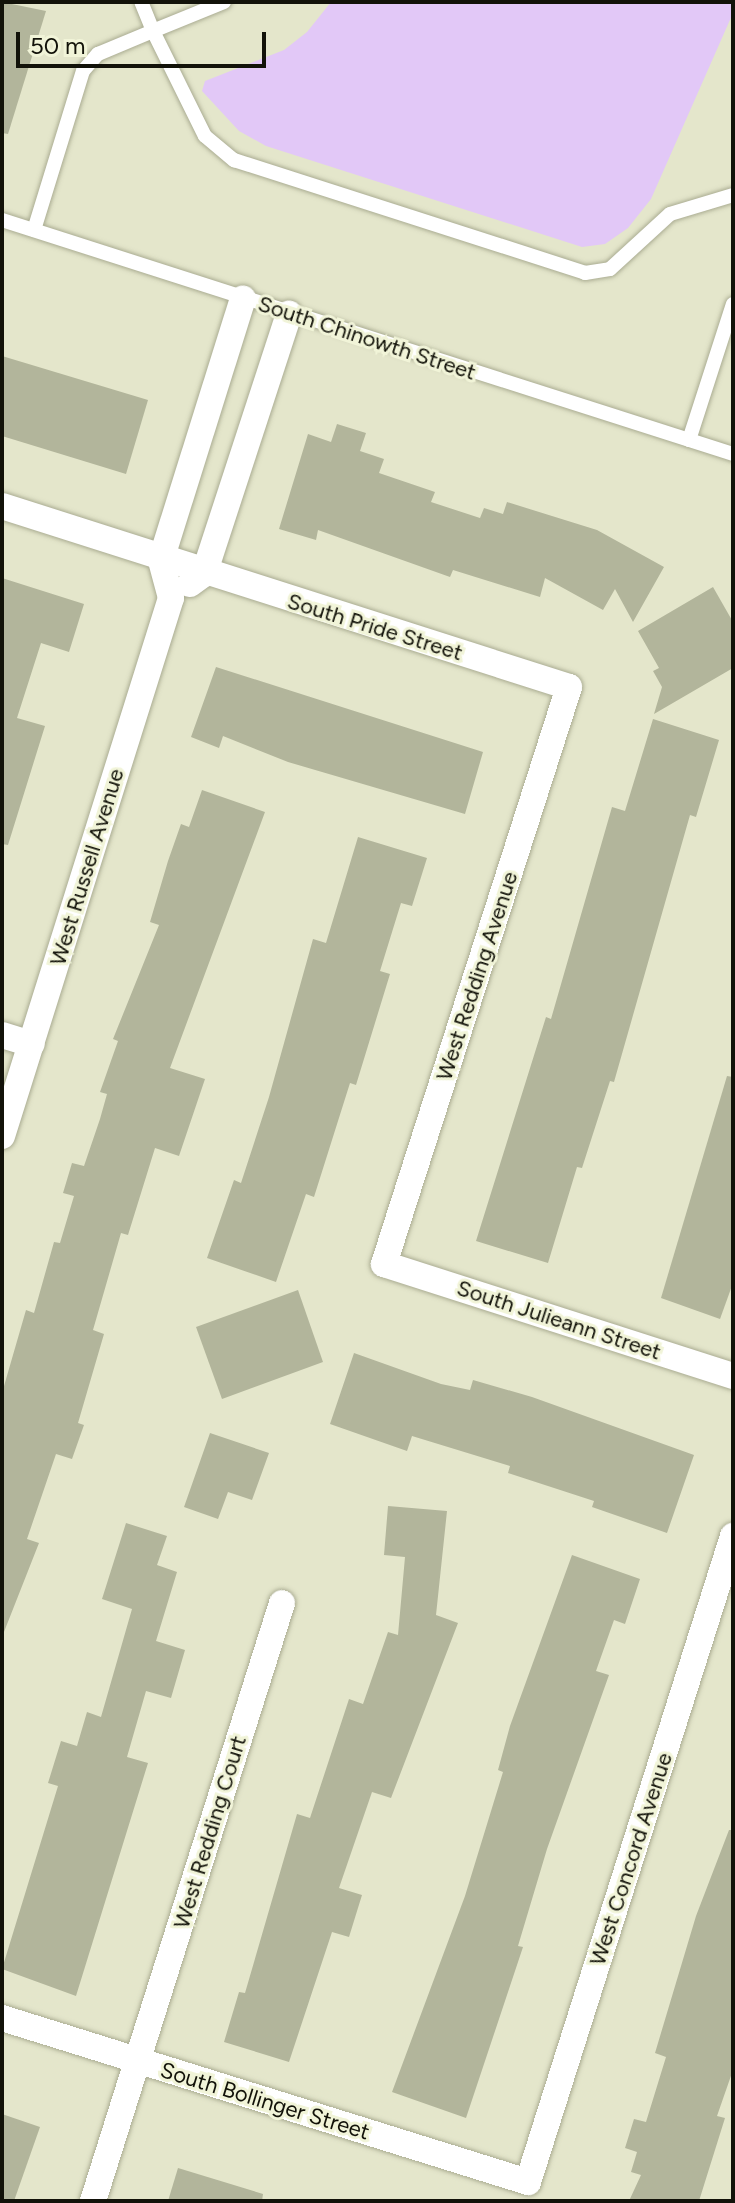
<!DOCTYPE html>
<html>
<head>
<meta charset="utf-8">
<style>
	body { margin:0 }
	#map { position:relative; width:735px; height:2203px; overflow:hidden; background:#e4e6cb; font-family:Figtree,sans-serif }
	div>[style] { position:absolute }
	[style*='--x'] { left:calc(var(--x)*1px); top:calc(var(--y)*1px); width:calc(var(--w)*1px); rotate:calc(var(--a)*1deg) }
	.green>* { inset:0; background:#e2c8f7 }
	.building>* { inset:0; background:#b2b59b }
	.roads { filter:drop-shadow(0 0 2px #aaac92) drop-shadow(0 0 2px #aaac92) }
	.service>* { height:14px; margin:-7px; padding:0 7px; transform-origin:7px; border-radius:7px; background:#fff }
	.minor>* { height:26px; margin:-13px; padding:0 13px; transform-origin:13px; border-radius:13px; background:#fff }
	span { translate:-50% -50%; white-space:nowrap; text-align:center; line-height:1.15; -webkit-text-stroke:6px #f1f4d8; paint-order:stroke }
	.street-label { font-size:22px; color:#121209 }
	.frame { position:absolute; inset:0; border:4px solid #121209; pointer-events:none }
	.scale { position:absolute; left:16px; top:32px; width:250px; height:36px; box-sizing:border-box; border:4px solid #121209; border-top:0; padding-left:10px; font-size:24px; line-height:28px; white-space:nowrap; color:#121209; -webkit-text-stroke:6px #f1f4d8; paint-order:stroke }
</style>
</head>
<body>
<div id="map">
	<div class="green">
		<div style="clip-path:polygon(331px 2px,733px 2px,733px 13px,651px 199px,628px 228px,605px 244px,582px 247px,266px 146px,239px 131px,202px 91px,205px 81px,284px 50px,307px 32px)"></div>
	</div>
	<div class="building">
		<div style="clip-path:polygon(2px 2px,46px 11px,8px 134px,2px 133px)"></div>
		<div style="clip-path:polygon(2px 356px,148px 400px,126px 474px,2px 436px)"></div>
		<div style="clip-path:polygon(337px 424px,366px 433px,360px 451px,384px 459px,379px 473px,435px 492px,431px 502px,480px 518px,484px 508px,503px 514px,507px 502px,597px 530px,664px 567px,633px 622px,615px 589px,603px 610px,545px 578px,540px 597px,453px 570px,450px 577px,318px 530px,316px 540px,279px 529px,308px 434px,331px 442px)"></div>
		<div style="clip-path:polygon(2px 578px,84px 604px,69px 652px,41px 643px,17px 718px,45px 726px,8px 845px,2px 844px)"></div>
		<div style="clip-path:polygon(713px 587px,733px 622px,733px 668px,654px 714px,662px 687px,653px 671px,659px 668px,638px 631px)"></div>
		<div style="clip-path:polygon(216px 667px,483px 752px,465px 814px,288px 762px,223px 736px,219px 748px,191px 737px)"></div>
		<div style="clip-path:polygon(653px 719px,719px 740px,696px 817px,690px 815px,614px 1082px,610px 1081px,582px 1168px,577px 1167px,548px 1263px,476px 1241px,546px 1017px,551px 1019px,612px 807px,625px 811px)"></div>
		<div style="clip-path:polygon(202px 790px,265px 812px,170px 1068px,205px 1079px,179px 1156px,155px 1148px,128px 1235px,121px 1233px,93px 1330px,104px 1334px,78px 1423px,84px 1425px,72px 1459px,56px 1454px,27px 1539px,39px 1543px,2px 1637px,2px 1393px,26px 1310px,34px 1313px,54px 1242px,60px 1243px,74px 1196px,63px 1193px,72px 1163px,84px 1166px,100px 1119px,107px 1094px,100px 1092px,118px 1041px,113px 1039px,159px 925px,150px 922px,168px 861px,181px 824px,189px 827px)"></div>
		<div style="clip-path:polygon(358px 837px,427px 858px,412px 906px,401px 903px,380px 971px,390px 974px,356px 1085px,350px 1083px,314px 1197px,306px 1194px,276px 1282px,207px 1258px,234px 1180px,241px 1183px,269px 1097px,313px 939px,326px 943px)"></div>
		<div style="clip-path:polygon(727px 1076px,733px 1077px,733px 1283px,720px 1319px,661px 1298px)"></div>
		<div style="clip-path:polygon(298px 1290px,323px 1362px,222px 1399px,196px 1327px)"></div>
		<div style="clip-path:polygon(354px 1353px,441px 1384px,470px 1390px,473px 1380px,532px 1397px,694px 1455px,667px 1533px,592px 1507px,594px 1501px,508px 1473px,510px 1466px,412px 1436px,407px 1451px,330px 1424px)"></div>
		<div style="clip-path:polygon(210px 1433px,269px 1453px,252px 1500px,228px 1492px,218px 1519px,184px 1507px)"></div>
		<div style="clip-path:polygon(388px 1506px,447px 1511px,436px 1615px,458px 1623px,391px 1798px,372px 1792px,339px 1888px,362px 1895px,349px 1937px,332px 1932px,289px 2062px,224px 2042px,239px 1992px,245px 1993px,297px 1814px,310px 1818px,349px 1699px,363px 1704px,388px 1632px,398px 1635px,405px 1557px,384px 1555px)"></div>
		<div style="clip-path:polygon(126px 1523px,167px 1536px,157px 1565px,177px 1572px,156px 1641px,185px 1650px,171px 1698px,146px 1691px,127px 1757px,148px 1763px,76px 1996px,2px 1969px,58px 1786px,48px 1783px,61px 1741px,77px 1746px,87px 1712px,101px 1717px,132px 1609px,102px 1599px)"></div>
		<div style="clip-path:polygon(572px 1555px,640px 1579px,625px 1624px,614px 1620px,596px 1671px,609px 1675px,547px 1849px,518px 1946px,523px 1947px,466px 2118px,392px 2092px,465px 1896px,503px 1772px,498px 1770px,510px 1726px)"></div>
		<div style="clip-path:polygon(729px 1830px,733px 1830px,733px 2070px,717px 2116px,725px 2118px,699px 2201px,629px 2201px,641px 2175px,631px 2172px,637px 2152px,625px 2148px,634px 2119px,646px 2122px,666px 2057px,655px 2053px,696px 1916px)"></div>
		<div style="clip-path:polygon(2px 2114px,40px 2127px,14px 2201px,2px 2201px)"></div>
		<div style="clip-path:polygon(178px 2168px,263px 2194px,262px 2201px,168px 2201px)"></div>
	</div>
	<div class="roads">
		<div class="service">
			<div style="--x:224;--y:2;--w:77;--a:157.8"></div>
			<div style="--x:153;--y:31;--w:117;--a:63.7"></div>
			<div style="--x:205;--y:136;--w:38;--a:40"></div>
			<div style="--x:234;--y:160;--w:369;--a:17.8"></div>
			<div style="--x:585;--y:273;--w:25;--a:-9"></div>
			<div style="--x:610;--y:269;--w:81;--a:-42.5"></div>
			<div style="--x:670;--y:214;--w:66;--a:-16.8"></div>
			<div style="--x:2;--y:220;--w:768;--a:17.75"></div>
			<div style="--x:34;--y:230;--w:166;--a:-72.9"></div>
			<div style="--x:83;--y:71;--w:23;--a:-49"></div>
			<div style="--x:98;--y:54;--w:60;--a:-22.7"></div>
			<div style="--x:153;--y:31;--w:31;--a:-112"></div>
			<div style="--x:689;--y:440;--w:143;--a:-72.1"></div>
		</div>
		<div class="minor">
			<div style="--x:2;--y:506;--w:595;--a:17.7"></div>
			<div style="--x:569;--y:687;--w:606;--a:107.78"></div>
			<div style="--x:384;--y:1264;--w:367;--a:17.8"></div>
			<div style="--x:190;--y:584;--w:17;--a:-36"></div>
			<div style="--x:204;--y:574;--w:274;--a:-71.9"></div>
			<div style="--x:2;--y:1035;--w:31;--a:17"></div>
			<div style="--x:2;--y:1136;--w:564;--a:-72.56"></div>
			<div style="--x:171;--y:598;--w:39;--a:-105"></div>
			<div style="--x:161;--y:560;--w:274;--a:-72.6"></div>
			<div style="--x:2;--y:2018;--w:551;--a:17.32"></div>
			<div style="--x:528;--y:2182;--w:678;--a:-72.39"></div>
			<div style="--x:93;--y:2201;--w:627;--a:-72.46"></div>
		</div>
	</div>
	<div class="street-label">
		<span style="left:367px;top:338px;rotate:18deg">South Chinowth Street</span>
		<span style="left:375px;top:627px;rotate:17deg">South Pride Street</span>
		<span style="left:87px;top:867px;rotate:-73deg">West Russell Avenue</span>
		<span style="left:477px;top:976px;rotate:-72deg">West Redding Avenue</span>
		<span style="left:559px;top:1320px;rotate:18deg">South Julieann Street</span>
		<span style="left:210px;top:1832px;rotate:-73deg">West Redding Court</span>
		<span style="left:631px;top:1859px;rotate:-72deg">West Concord Avenue</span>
		<span style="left:265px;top:2101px;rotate:17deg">South Bollinger Street</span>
	</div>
	<div class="frame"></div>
	<div class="scale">50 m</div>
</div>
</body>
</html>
